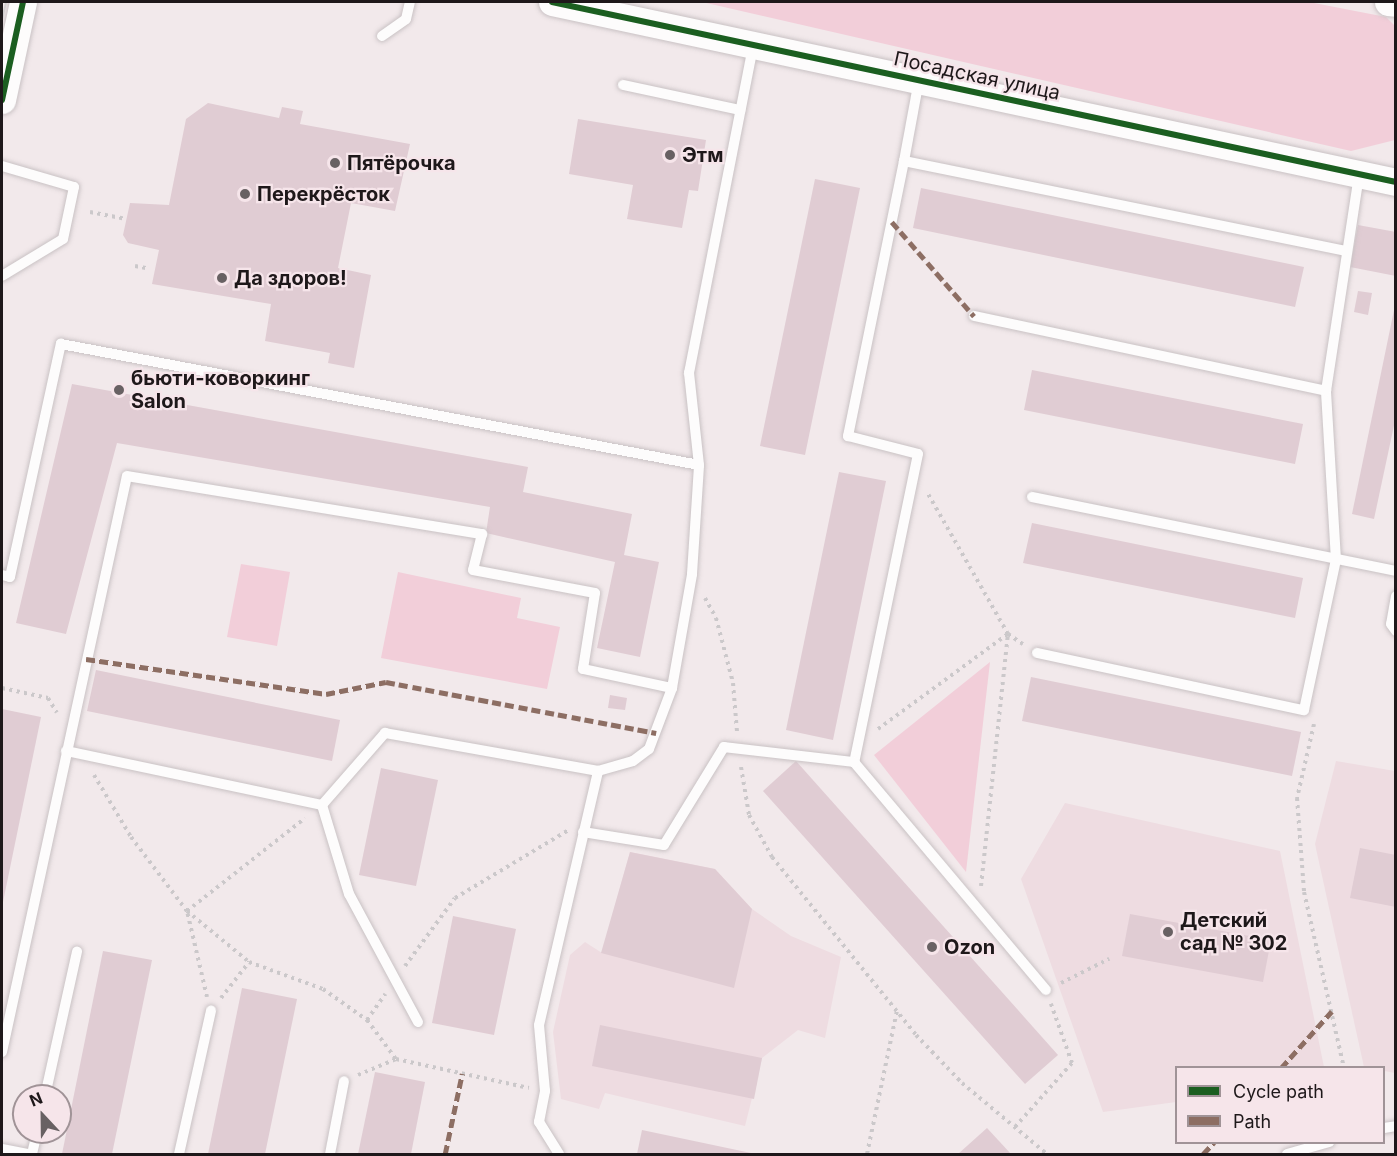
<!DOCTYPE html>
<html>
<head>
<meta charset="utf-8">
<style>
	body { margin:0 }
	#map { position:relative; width:1397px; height:1156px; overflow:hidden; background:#f2e9eb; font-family:Inter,sans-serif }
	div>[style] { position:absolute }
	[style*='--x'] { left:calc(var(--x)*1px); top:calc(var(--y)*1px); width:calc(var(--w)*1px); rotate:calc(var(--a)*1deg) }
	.built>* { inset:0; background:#eedce1 }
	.green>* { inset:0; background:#f2ced9 }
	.building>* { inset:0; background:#e0ccd3 }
	.path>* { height:4px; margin-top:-2px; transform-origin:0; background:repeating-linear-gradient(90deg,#cbc8ca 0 3px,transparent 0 7.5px) }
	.roads { filter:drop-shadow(0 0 2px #c9c2c4) drop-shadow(0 0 2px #c9c2c4) }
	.service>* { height:10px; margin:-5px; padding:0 5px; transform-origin:5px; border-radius:5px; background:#fdfcfc }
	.tertiary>* { height:27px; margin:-13.5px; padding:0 13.5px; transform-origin:13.5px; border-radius:13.5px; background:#fdfcfc }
	.tram>* { height:1.5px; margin:-0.75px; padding:0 0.75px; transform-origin:0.75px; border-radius:0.75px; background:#d2cfd0 }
	.quiet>* { height:4.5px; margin-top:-2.25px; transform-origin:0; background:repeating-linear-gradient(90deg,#8d6e63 0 9px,transparent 0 13.5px) }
	.cycleway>* { height:6px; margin:-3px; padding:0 3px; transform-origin:3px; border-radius:3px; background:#1b5e20 }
	.dots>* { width:16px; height:16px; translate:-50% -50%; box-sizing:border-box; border:3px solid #f6e5ea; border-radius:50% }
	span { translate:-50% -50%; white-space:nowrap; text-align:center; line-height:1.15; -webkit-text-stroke:4.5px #f6e5ea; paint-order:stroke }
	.street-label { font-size:20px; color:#1e181a }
	.poi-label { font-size:20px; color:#1e181a; font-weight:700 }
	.left { translate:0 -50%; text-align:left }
	.frame { position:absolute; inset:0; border:3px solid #1e181a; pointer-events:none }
	.legend { position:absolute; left:1175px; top:1066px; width:210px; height:78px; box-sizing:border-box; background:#f6e5ea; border:2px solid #a09397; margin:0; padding:8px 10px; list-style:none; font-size:18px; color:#1e181a }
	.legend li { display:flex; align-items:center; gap:12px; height:30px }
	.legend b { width:30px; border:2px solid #a09397 }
	.north { position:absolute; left:12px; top:1084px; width:60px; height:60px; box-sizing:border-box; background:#f6e5ea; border:2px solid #a09397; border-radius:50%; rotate:338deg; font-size:16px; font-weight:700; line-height:24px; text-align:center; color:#1e181a }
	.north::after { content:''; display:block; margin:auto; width:21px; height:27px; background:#686163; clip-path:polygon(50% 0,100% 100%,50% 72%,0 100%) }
</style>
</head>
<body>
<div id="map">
	<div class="built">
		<div style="clip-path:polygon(1336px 761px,1395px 771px,1395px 1073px,1364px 1067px,1315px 844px)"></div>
		<div style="clip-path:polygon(1065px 803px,1280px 851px,1324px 1067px,1176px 1068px,1176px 1102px,1103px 1112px,1021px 879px)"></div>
		<div style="clip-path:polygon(630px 852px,715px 869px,752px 909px,791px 936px,841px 957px,825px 1038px,798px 1030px,762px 1058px,745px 1126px,605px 1093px,599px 1109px,561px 1099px,553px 1032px,570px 955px,585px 942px,602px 953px)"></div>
	</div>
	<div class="green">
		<div style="clip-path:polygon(702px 2px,1309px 2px,1386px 17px,1395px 26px,1395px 140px,1351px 151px)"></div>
		<div style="clip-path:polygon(241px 564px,290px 572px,277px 646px,227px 637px)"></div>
		<div style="clip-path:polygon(398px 572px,521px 598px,517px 618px,560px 627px,547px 689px,381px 658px)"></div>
		<div style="clip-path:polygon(990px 662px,966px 872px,874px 755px)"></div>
	</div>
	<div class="building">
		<div style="clip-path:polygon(208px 103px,279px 118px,282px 107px,303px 111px,300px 124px,410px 144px,395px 211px,351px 203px,338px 268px,371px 275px,354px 368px,328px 363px,330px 353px,265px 341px,271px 304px,152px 284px,159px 250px,128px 243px,123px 235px,130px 203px,169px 205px,186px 119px)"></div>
		<div style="clip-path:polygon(578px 119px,706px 140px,698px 191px,689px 190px,682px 228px,627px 219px,633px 185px,569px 174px)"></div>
		<div style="clip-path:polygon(815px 179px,860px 188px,805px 455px,760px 446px)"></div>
		<div style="clip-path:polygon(921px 188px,1304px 267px,1295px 307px,913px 228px)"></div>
		<div style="clip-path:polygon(1358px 225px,1396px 232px,1396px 276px,1350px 267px)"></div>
		<div style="clip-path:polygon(1358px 291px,1372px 293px,1368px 315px,1354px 312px)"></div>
		<div style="clip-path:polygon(1394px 310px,1396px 416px,1374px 519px,1352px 514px)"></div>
		<div style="clip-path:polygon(1032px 370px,1303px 424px,1295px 464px,1024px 410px)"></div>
		<div style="clip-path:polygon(72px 384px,528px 467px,523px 492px,632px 514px,624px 555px,659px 562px,640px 657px,597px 648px,615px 562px,486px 533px,490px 507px,117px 443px,66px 634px,16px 623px)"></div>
		<div style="clip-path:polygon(839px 472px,886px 481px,833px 740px,786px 730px)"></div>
		<div style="clip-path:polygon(1032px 523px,1303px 578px,1295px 618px,1023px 563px)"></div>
		<div style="clip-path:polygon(96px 670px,340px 720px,332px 761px,87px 711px)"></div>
		<div style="clip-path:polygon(1031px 677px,1301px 732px,1292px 776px,1022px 721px)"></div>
		<div style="clip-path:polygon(610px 695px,627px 698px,625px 710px,608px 708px)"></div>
		<div style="clip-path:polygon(2px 709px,41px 717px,3px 902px,2px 902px)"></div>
		<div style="clip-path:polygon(796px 761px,1058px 1055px,1025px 1084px,763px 791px)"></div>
		<div style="clip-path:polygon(381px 768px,438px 780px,416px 886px,359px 875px)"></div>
		<div style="clip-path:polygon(1360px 848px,1396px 855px,1396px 907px,1350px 898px)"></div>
		<div style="clip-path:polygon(630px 852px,715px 869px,752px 909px,734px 988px,601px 953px)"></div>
		<div style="clip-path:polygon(1130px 914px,1271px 940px,1263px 982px,1122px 956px)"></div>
		<div style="clip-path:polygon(453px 916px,516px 929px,494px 1035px,432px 1023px)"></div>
		<div style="clip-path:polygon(103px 951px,152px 960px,112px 1154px,62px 1154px)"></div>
		<div style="clip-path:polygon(242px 988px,297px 999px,265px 1154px,208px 1154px)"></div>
		<div style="clip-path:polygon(600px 1025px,762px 1058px,754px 1099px,592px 1066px)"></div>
		<div style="clip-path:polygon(375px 1072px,425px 1082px,411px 1154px,358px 1154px)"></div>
		<div style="clip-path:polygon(987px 1128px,1011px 1154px,958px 1154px)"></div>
		<div style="clip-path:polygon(642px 1130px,751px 1153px,751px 1154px,637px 1154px)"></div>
	</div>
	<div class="path">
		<div style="--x:90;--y:212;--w:37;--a:11"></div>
		<div style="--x:135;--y:266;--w:11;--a:10"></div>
		<div style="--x:705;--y:598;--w:23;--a:61"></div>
		<div style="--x:716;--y:618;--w:67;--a:75.3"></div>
		<div style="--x:733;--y:683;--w:49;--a:85.3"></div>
		<div style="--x:2;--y:688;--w:47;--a:12.3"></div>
		<div style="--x:48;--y:698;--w:17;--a:59"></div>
		<div style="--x:1314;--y:724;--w:76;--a:102.9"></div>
		<div style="--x:1297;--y:798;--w:94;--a:85.7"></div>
		<div style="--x:1304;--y:892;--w:180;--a:77.2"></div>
		<div style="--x:878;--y:729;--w:161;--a:-36.2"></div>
		<div style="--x:1008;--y:634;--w:161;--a:-119.7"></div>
		<div style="--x:741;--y:767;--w:49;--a:80.5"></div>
		<div style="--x:749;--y:815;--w:48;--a:61.3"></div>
		<div style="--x:772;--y:857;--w:229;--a:51"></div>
		<div style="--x:916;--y:1035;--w:66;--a:46.2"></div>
		<div style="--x:962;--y:1083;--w:111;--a:39.9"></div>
		<div style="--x:94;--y:775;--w:72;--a:59.2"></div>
		<div style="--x:131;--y:837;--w:93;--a:52.9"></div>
		<div style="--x:187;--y:911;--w:80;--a:39.4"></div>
		<div style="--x:249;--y:962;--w:79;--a:20"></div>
		<div style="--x:323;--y:989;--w:54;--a:35.2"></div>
		<div style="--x:367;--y:1020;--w:49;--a:53.4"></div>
		<div style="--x:396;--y:1059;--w:136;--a:12.3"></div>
		<div style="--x:981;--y:886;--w:253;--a:-83.9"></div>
		<div style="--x:1008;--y:634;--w:18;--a:34"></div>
		<div style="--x:405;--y:966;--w:84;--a:-53.7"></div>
		<div style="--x:455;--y:898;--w:131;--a:-30.9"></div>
		<div style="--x:1061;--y:983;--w:54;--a:-26.6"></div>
		<div style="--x:207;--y:997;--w:88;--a:-103.1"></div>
		<div style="--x:187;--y:911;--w:150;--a:-38.2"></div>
		<div style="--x:221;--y:998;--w:46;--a:-52.1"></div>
		<div style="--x:367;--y:1020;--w:32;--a:-55"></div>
		<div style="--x:358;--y:1075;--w:41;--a:-22.8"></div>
		<div style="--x:1015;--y:1127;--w:86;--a:-48.3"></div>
		<div style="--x:1072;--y:1063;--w:63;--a:-109.6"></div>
		<div style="--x:867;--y:1154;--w:147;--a:-78.2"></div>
	</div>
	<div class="roads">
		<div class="service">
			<div style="--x:382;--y:36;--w:29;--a:-35"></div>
			<div style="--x:406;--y:19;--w:17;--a:-77"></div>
			<div style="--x:919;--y:80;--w:82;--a:100.5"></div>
			<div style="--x:904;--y:161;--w:448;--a:11.5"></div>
			<div style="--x:623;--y:85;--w:120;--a:12.1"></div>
			<div style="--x:904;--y:161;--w:281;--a:101.5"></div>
			<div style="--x:848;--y:436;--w:72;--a:14.4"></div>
			<div style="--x:918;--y:454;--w:315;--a:101.7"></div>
			<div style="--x:854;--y:762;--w:298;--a:49.9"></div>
			<div style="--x:2;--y:166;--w:75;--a:16.3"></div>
			<div style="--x:74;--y:187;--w:53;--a:101.9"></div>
			<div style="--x:63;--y:239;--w:71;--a:148.8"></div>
			<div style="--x:974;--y:316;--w:360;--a:12"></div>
			<div style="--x:1032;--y:497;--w:371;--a:11.5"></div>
			<div style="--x:2;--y:575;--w:8;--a:14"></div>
			<div style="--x:10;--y:577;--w:239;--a:-77.7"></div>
			<div style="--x:61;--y:344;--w:649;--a:10.74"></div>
			<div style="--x:1396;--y:596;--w:28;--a:100"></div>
			<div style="--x:1391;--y:624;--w:9;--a:54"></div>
			<div style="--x:1037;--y:653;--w:273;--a:12.1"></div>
			<div style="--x:1304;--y:710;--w:153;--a:-78"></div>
			<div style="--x:1336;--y:560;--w:169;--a:-93.4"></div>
			<div style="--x:1326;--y:391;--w:218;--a:-81.3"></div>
			<div style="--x:66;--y:751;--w:262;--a:11.9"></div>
			<div style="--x:583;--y:832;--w:82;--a:9.1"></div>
			<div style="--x:664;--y:845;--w:115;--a:-58.5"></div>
			<div style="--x:724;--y:747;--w:131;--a:6.6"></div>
			<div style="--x:418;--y:1022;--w:145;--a:-118.3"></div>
			<div style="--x:349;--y:894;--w:93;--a:-106.9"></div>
			<div style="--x:322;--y:805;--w:96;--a:-48.8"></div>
			<div style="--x:385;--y:733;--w:216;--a:10.1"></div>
			<div style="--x:2;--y:1052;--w:589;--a:-77.76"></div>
			<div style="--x:127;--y:476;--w:360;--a:9.3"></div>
			<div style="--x:482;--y:534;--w:37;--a:104"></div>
			<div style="--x:473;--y:570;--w:124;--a:10.7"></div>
			<div style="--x:595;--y:593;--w:77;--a:99"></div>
			<div style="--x:583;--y:669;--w:91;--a:12.1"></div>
			<div style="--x:45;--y:1096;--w:148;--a:-77.5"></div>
			<div style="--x:1384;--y:1128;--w:12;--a:-9"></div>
			<div style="--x:2;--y:1149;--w:26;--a:11"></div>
			<div style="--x:32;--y:1154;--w:23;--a:-77"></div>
			<div style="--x:179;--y:1154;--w:147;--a:-77.4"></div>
			<div style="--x:330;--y:1154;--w:74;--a:-79.1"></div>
			<div style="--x:559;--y:1154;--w:38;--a:-122"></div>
			<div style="--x:539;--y:1122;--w:32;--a:-79"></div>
			<div style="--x:545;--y:1091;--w:66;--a:-95.2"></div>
			<div style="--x:539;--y:1025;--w:261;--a:-76.9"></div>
			<div style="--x:598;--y:771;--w:36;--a:-16"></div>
			<div style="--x:633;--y:761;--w:20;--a:-37"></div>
			<div style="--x:649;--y:749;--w:65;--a:-69.3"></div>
			<div style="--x:672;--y:688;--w:116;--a:-80"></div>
			<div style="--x:692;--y:574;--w:109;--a:-86.3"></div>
			<div style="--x:699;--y:465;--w:93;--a:-96.2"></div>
			<div style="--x:689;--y:373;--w:332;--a:-78.9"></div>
			<div style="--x:1287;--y:1154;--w:44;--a:-15.9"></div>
		</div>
		<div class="tertiary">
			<div style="--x:552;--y:2;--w:863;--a:12.04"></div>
			<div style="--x:1388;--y:2;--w:8;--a:7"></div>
			<div style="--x:2;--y:100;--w:100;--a:-77.9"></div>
		</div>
	</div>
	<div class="tram">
		<div style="--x:2;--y:20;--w:18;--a:-77"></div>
	</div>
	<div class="quiet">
		<div style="--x:892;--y:222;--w:125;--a:48.9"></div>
		<div style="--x:86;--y:659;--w:243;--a:8.3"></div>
		<div style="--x:326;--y:694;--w:61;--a:-11.3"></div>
		<div style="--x:386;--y:682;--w:275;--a:10.7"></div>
		<div style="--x:1281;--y:1068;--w:76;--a:-48.2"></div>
		<div style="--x:445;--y:1154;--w:82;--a:-78"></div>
		<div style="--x:1203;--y:1154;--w:16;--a:-47"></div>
	</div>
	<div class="cycleway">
		<div style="--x:552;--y:2;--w:863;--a:12.04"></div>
		<div style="--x:2;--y:100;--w:100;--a:-77.9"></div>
	</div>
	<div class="dots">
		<div style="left:670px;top:155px;background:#686163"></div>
		<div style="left:335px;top:163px;background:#686163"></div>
		<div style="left:245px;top:194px;background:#686163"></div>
		<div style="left:222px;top:278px;background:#686163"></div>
		<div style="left:119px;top:390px;background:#686163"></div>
		<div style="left:1168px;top:932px;background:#686163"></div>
		<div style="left:932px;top:947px;background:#686163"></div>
	</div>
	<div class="street-label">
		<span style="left:977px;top:76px;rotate:12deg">Посадская улица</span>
	</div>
	<div class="poi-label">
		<span class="left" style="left:682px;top:155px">Этм</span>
		<span class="left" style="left:347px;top:163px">Пятёрочка</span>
		<span class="left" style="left:257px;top:194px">Перекрёсток</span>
		<span class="left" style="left:234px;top:278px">Да здоров!</span>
		<span class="left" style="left:131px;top:390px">бьюти-коворкинг<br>Salon</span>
		<span class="left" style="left:1180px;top:932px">Детский<br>сад № 302</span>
		<span class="left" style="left:944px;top:947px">Ozon</span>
	</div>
	<div class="frame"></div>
	<ul class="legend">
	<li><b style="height:8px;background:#1b5e20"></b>Cycle path</li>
	<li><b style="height:8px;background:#8d6e63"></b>Path</li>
	</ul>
	<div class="north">N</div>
</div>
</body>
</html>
